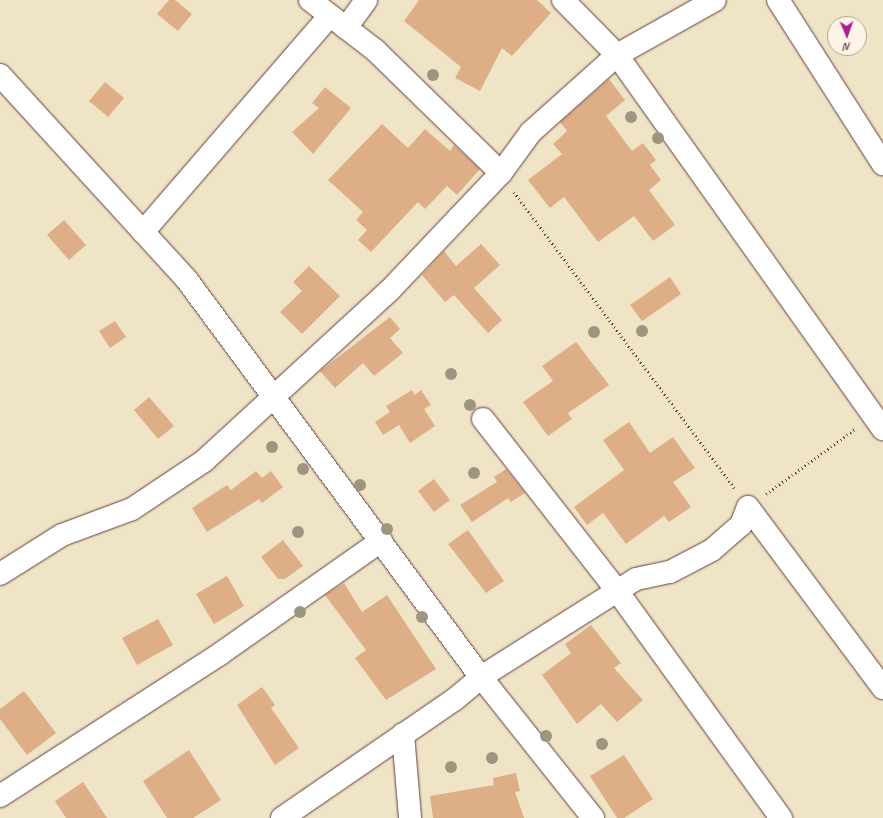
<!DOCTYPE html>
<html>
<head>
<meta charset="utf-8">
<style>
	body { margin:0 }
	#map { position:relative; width:883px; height:818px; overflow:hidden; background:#f0e4c6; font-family:Caveat,sans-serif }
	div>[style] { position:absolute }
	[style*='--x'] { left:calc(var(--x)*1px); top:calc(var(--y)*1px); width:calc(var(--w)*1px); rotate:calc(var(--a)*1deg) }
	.building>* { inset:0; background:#deae87 }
	.path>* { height:2.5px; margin-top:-1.25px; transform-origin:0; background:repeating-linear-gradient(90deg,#633d42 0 1px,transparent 0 4px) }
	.roads { filter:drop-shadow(0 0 1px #633d42) drop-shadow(0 0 1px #633d42) }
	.minor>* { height:22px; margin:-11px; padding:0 11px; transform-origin:11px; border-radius:11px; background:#fff }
	.trees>* { width:12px; height:12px; margin:-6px; border-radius:50%; background:#9e9581 }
	span { translate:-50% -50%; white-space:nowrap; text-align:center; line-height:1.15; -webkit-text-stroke:3px #fcf5e5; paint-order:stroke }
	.north { position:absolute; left:827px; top:16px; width:40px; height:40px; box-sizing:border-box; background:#fcf5e5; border:1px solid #b59f9b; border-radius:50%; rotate:178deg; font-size:11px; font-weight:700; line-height:16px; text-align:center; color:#4a1f2b }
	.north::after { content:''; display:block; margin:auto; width:14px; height:18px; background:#b5179e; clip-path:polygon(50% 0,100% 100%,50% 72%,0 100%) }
</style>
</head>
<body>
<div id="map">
	<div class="building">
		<div style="clip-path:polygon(169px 0,175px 0,192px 14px,178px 31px,157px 14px)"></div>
		<div style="clip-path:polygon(419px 0,537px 0,551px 13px,512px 56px,502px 48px,480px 91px,455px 78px,461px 67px,404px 21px)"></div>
		<div style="clip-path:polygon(609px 79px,625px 100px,606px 116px,632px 151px,643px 143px,656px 160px,650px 165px,661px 180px,649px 190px,675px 225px,653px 241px,634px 216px,598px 242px,564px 197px,550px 208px,528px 180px,562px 154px,553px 144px,567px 131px,560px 122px)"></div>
		<div style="clip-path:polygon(105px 82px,124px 98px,108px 117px,89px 101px)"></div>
		<div style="clip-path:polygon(325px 87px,351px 108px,313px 154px,292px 132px,319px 108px,312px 103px)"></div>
		<div style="clip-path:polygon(382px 124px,408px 148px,425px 129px,450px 151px,454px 145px,480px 169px,457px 195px,447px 186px,425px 209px,418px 202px,371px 252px,358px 240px,367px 230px,356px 220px,363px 212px,328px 180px)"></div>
		<div style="clip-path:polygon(64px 220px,86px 245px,69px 260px,47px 235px)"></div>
		<div style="clip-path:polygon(481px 244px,500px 265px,474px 288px,502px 320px,488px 333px,454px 295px,445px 302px,422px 275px,444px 251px,456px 266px)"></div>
		<div style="clip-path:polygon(309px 266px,340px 296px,302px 334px,280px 312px,302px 291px,293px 282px)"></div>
		<div style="clip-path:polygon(670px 277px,681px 294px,642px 321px,630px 305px)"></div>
		<div style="clip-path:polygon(390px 317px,400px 329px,390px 338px,403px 353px,374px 376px,363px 363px,335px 388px,320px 371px)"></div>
		<div style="clip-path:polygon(115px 321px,126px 337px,110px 348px,99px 331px)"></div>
		<div style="clip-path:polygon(576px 342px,609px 385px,568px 413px,572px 419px,548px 436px,523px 402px,553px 381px,542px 366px)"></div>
		<div style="clip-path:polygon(412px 390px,415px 395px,421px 390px,431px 405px,424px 409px,435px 426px,410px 443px,399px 425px,383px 435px,375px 422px,390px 412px,386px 406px)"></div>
		<div style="clip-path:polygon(149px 397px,174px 426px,158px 439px,134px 410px)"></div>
		<div style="clip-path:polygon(629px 422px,650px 453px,673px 437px,695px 468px,673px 482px,691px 507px,669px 522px,664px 516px,626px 544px,603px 513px,587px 525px,574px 507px,624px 470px,603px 440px)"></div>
		<div style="clip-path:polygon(506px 469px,525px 493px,511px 502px,508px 498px,472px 522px,460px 505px,497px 482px,494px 477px)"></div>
		<div style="clip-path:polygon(256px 471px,262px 478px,271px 471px,283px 487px,262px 503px,259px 499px,207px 532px,192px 508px,227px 485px,231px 490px)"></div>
		<div style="clip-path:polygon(434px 479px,450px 500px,434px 512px,418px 491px)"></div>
		<div style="clip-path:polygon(468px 530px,504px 581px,486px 593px,448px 544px)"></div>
		<div style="clip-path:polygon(283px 540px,303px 566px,285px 579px,278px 579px,261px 557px)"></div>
		<div style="clip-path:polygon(227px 576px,244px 606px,214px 624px,196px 594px)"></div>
		<div style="clip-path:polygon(344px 583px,362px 612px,387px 595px,436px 669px,386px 700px,355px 658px,366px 650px,325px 595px)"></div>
		<div style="clip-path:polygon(158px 619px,173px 645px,137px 665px,122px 638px)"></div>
		<div style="clip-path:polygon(591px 625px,621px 663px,614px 668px,643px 700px,617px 722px,601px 704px,577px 724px,542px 675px,571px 653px,565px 644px)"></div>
		<div style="clip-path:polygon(262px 687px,275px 705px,271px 708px,299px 748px,275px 765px,237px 705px)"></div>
		<div style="clip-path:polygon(24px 691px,56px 733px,27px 755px,0 719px,0 709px)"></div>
		<div style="clip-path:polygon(189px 750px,221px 800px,193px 818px,167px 818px,143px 781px)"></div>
		<div style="clip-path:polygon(624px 755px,653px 799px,624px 818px,617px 818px,590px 776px)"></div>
		<div style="clip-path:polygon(516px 773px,520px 791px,515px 792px,524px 818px,433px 818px,430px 796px,494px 785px,493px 778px)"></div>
		<div style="clip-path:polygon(83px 782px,107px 818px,66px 818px,55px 801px)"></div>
	</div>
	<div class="path">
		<div style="--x:514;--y:192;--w:370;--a:53.3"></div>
		<div style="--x:766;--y:494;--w:110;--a:-36.1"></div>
	</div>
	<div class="roads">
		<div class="minor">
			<div style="--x:310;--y:0;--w:82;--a:37.6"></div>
			<div style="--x:375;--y:50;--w:176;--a:44.3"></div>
			<div style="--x:563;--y:0;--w:77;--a:45.5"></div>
			<div style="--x:617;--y:55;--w:459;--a:54.6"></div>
			<div style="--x:778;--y:0;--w:195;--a:57.4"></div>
			<div style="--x:346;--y:28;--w:34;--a:-54"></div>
			<div style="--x:0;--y:75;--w:277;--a:47.6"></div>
			<div style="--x:187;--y:280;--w:494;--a:53.5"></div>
			<div style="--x:481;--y:677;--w:180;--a:51.5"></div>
			<div style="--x:143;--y:232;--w:286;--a:-49.2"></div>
			<div style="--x:483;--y:419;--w:219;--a:52"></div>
			<div style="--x:618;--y:592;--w:279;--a:54.2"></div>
			<div style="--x:0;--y:574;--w:73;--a:-32.2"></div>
			<div style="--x:62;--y:535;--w:75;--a:-20.4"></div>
			<div style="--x:132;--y:509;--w:87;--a:-33.7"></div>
			<div style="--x:204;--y:461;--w:251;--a:-42.6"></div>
			<div style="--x:389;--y:291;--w:163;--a:-46.5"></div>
			<div style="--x:501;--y:173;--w:51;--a:-53.8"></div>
			<div style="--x:531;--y:132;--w:115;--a:-41.8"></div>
			<div style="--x:617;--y:55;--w:112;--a:-29.3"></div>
			<div style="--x:403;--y:734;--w:84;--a:85.2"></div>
			<div style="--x:0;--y:796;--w:262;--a:-32.8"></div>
			<div style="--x:220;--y:654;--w:197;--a:-35.1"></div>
			<div style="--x:282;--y:818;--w:209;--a:-34.5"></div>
			<div style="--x:454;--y:700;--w:35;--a:-40"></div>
			<div style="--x:481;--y:677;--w:183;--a:-32.3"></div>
			<div style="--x:636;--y:579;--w:35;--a:-12"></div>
			<div style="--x:670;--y:572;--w:47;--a:-27.6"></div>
			<div style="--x:712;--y:550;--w:38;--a:-41"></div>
			<div style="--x:741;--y:525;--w:19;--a:-69"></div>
			<div style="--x:748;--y:507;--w:226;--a:53.3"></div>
		</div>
	</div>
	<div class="trees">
		<div style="left:433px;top:75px"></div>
		<div style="left:631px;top:117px"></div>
		<div style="left:658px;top:138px"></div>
		<div style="left:642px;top:331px"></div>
		<div style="left:594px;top:332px"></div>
		<div style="left:451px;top:374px"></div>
		<div style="left:470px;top:405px"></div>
		<div style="left:272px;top:447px"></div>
		<div style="left:303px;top:469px"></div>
		<div style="left:474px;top:473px"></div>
		<div style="left:360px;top:485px"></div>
		<div style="left:387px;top:529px"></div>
		<div style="left:298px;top:532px"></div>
		<div style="left:300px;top:612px"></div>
		<div style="left:422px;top:617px"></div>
		<div style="left:546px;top:736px"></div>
		<div style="left:602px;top:744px"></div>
		<div style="left:492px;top:758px"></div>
		<div style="left:451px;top:767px"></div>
	</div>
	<div class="north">N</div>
</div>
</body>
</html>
